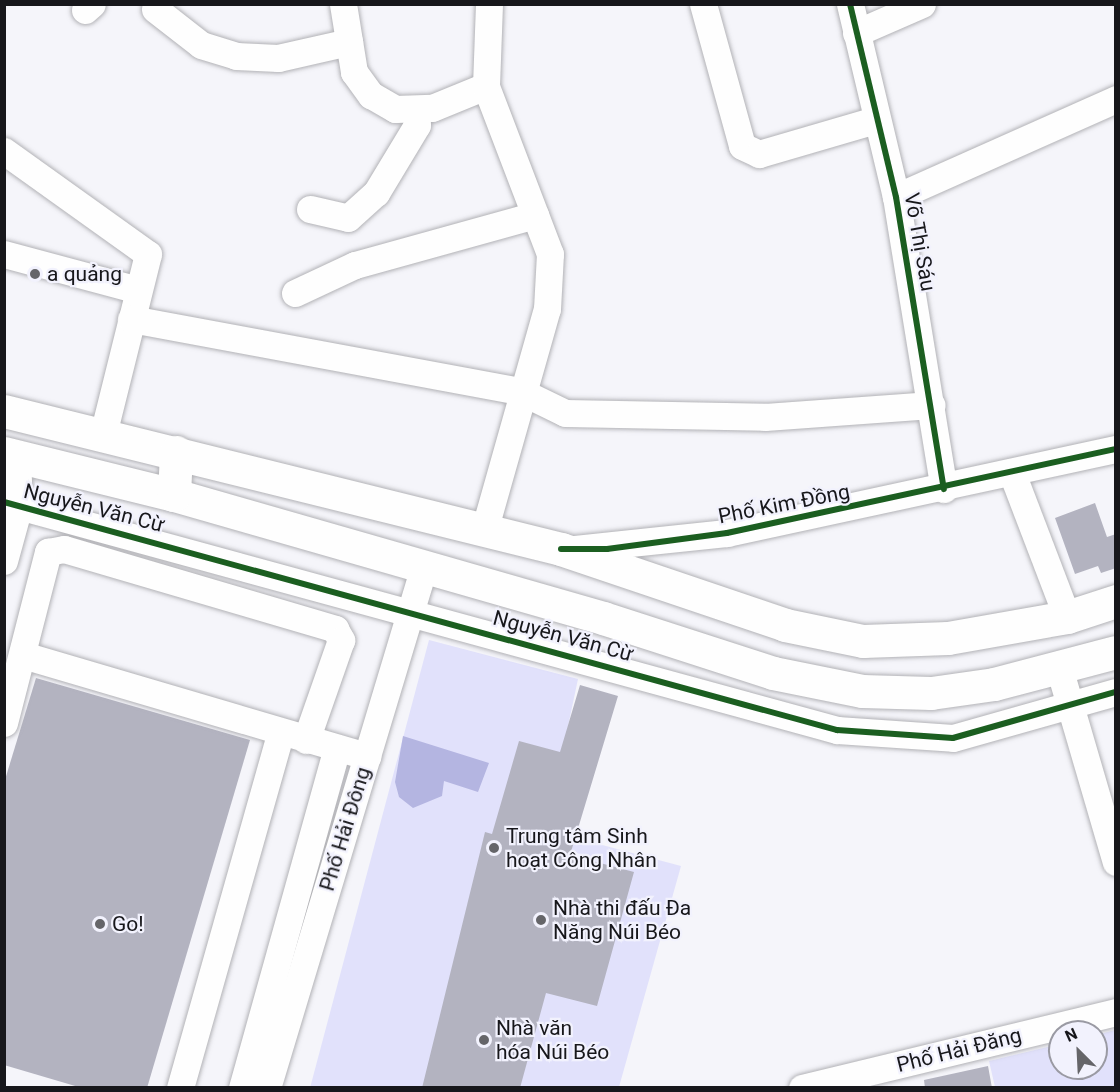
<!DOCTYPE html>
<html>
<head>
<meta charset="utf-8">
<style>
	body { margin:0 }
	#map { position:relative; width:1120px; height:1092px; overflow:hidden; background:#f5f5fa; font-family:Roboto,sans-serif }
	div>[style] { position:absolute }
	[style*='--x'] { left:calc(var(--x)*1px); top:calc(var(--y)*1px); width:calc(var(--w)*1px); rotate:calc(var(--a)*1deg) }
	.green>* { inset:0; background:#e1e1fb }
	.water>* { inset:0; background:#b4b5e1 }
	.building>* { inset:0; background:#b3b3c0 }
	.roads { filter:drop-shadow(0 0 2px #b2b2b6) drop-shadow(0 0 2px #b2b2b6) }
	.minor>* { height:27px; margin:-13.5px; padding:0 13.5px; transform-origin:13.5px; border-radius:13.5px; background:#fefefe }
	.major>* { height:33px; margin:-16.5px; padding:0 16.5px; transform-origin:16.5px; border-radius:16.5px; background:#fefefe }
	.highway>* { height:33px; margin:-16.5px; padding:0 16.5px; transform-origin:16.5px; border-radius:16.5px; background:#fefefe }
	.cycleway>* { height:6px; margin:-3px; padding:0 3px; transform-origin:3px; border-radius:3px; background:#1b5e20 }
	.dots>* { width:16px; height:16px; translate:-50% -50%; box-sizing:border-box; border:3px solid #f2f2fd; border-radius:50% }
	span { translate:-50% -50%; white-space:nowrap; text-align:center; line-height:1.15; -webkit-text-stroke:4.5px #f2f2fd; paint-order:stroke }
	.street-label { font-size:21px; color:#17171b }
	.poi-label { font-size:21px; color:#17171b }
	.left { translate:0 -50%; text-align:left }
	.frame { position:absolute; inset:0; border:6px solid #17171b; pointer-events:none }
	.north { position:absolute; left:1048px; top:1020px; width:60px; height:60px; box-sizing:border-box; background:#f2f2fd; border:2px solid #9a9aa3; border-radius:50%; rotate:336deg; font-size:16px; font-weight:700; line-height:24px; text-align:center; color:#17171b }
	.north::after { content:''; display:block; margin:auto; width:21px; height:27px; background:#656569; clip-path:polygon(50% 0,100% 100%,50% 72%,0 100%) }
</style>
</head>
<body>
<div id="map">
	<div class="green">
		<div style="clip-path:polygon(429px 640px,578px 679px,546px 830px,681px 866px,619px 1087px,310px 1088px)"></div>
		<div style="clip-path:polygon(1115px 1030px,1115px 1087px,995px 1087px,989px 1061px,1060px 1044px,1060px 1068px,1096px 1068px,1096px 1035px)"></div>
	</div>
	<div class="water">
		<div style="clip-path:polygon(403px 736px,489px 763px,478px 792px,444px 781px,442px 796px,413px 808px,399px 797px,395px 782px)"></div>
	</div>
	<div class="building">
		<div style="clip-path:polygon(1095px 503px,1107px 537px,1116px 534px,1116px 568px,1101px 573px,1098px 566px,1075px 574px,1055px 518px)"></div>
		<div style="clip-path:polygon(36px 678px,250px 740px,147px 1088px,82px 1088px,4px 1065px,4px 783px)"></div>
		<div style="clip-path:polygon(580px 685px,618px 696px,570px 855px,634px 872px,597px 1006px,546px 993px,520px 1088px,422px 1088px,485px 832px,492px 834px,519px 741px,560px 752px)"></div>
		<div style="clip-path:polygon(988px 1066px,992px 1088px,925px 1088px,924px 1080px)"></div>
	</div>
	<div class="roads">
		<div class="minor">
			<div style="--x:343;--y:4;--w:69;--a:80.8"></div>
			<div style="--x:354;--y:72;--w:29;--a:54"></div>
			<div style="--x:371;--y:95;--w:28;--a:30"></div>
			<div style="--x:395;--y:109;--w:37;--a:-2"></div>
			<div style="--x:432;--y:108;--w:58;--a:-22.2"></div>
			<div style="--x:703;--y:4;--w:147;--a:74.6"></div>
			<div style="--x:742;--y:146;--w:19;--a:25"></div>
			<div style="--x:759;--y:154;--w:121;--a:-16.3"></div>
			<div style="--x:850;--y:4;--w:198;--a:76.6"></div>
			<div style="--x:896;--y:197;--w:296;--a:80.7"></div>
			<div style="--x:155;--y:9;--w:58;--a:38"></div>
			<div style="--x:201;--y:45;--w:37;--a:17"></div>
			<div style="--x:236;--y:56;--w:42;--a:2.7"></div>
			<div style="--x:278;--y:58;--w:73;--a:-12.7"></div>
			<div style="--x:85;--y:10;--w:9;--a:-41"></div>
			<div style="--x:856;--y:33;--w:72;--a:-23.7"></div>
			<div style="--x:4;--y:151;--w:177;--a:35.6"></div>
			<div style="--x:148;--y:254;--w:187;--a:104"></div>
			<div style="--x:896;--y:197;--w:241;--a:-24"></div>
			<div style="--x:310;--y:209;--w:39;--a:13"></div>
			<div style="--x:348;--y:218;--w:38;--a:-42"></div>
			<div style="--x:376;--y:193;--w:79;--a:-58.9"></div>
			<div style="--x:417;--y:125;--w:15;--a:-94"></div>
			<div style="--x:4;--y:254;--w:139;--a:15"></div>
			<div style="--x:295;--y:293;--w:66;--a:-25"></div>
			<div style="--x:355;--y:265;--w:187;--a:-15.5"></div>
			<div style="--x:131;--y:319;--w:396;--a:10.5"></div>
			<div style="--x:520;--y:391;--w:50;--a:26.1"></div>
			<div style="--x:565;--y:413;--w:200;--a:1.1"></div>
			<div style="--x:765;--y:417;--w:167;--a:-4.1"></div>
			<div style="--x:1012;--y:473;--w:154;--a:69.1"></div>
			<div style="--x:4;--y:502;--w:864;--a:15.31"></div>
			<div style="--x:837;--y:730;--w:116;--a:3.9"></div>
			<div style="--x:953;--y:738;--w:169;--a:-15.8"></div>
			<div style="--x:484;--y:531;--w:231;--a:-74.2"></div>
			<div style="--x:547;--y:309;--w:55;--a:-86.9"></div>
			<div style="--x:550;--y:254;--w:180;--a:-110.9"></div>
			<div style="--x:486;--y:86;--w:82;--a:-87.9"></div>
			<div style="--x:574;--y:549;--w:154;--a:-6"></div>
			<div style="--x:727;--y:533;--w:398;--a:-12.2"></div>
			<div style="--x:4;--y:561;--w:57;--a:-74.7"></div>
			<div style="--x:19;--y:506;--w:50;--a:-92.3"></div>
			<div style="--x:23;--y:655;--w:359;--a:16.4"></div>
			<div style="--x:1060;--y:671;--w:199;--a:73.7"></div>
			<div style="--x:4;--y:723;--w:177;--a:-75.6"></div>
			<div style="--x:48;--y:552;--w:16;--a:-11"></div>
			<div style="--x:64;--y:549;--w:283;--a:16.4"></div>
			<div style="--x:335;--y:629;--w:13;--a:61"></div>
			<div style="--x:341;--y:640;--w:106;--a:109.3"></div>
			<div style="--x:180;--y:1088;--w:370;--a:-74.2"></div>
			<div style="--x:242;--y:1088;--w:353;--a:-74.4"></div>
			<div style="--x:267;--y:1088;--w:541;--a:-73.24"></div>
			<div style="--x:802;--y:1088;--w:323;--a:-13.6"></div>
		</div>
		<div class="major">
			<div style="--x:4;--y:411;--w:574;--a:13.92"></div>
			<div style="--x:561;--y:549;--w:237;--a:18.7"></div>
			<div style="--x:785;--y:625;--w:80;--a:11.6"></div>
			<div style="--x:863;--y:641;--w:85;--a:-2"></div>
			<div style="--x:948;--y:638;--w:121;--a:-10"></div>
			<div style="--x:1067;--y:617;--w:52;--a:-18.1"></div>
			<div style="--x:4;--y:453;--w:175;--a:13.9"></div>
			<div style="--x:174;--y:495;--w:446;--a:16"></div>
			<div style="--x:603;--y:618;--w:179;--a:17.9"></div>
			<div style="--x:773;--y:673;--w:91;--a:11.4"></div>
			<div style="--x:862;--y:691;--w:69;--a:1.7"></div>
			<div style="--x:931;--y:693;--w:64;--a:-8.1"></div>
			<div style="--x:994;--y:684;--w:126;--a:-14.7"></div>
		</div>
		<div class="highway">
			<div style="--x:174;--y:495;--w:43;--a:-87.3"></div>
		</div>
	</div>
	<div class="cycleway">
		<div style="--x:850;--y:4;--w:198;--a:76.6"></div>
		<div style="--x:896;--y:197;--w:296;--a:80.7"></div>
		<div style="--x:4;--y:502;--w:864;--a:15.31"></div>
		<div style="--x:837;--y:730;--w:116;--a:3.9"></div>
		<div style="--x:953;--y:738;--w:169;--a:-15.8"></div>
		<div style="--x:561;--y:549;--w:46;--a:0"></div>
		<div style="--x:607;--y:549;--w:121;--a:-7.6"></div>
		<div style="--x:727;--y:533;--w:398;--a:-12.2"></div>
	</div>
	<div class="dots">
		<div style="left:35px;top:274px;background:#656569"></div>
		<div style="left:494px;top:848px;background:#656569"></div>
		<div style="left:541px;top:920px;background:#656569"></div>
		<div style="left:100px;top:924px;background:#656569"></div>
		<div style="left:484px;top:1040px;background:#656569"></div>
	</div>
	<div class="street-label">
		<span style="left:920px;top:242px;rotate:80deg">Võ Thị Sáu</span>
		<span style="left:784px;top:504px;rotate:-11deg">Phố Kim Đồng</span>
		<span style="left:94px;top:508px;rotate:14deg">Nguyễn Văn Cừ</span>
		<span style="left:563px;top:636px;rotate:15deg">Nguyễn Văn Cừ</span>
		<span style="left:345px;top:829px;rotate:-73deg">Phố Hải Đông</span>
		<span style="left:959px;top:1050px;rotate:-14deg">Phố Hải Đăng</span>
	</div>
	<div class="poi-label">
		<span class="left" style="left:47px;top:274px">a quảng</span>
		<span class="left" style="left:506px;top:848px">Trung tâm Sinh<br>hoạt Công Nhân</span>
		<span class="left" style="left:553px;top:920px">Nhà thi đấu Đa<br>Năng Núi Béo</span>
		<span class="left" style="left:112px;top:924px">Go!</span>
		<span class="left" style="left:496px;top:1040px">Nhà văn<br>hóa Núi Béo</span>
	</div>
	<div class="frame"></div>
	<div class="north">N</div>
</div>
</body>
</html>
